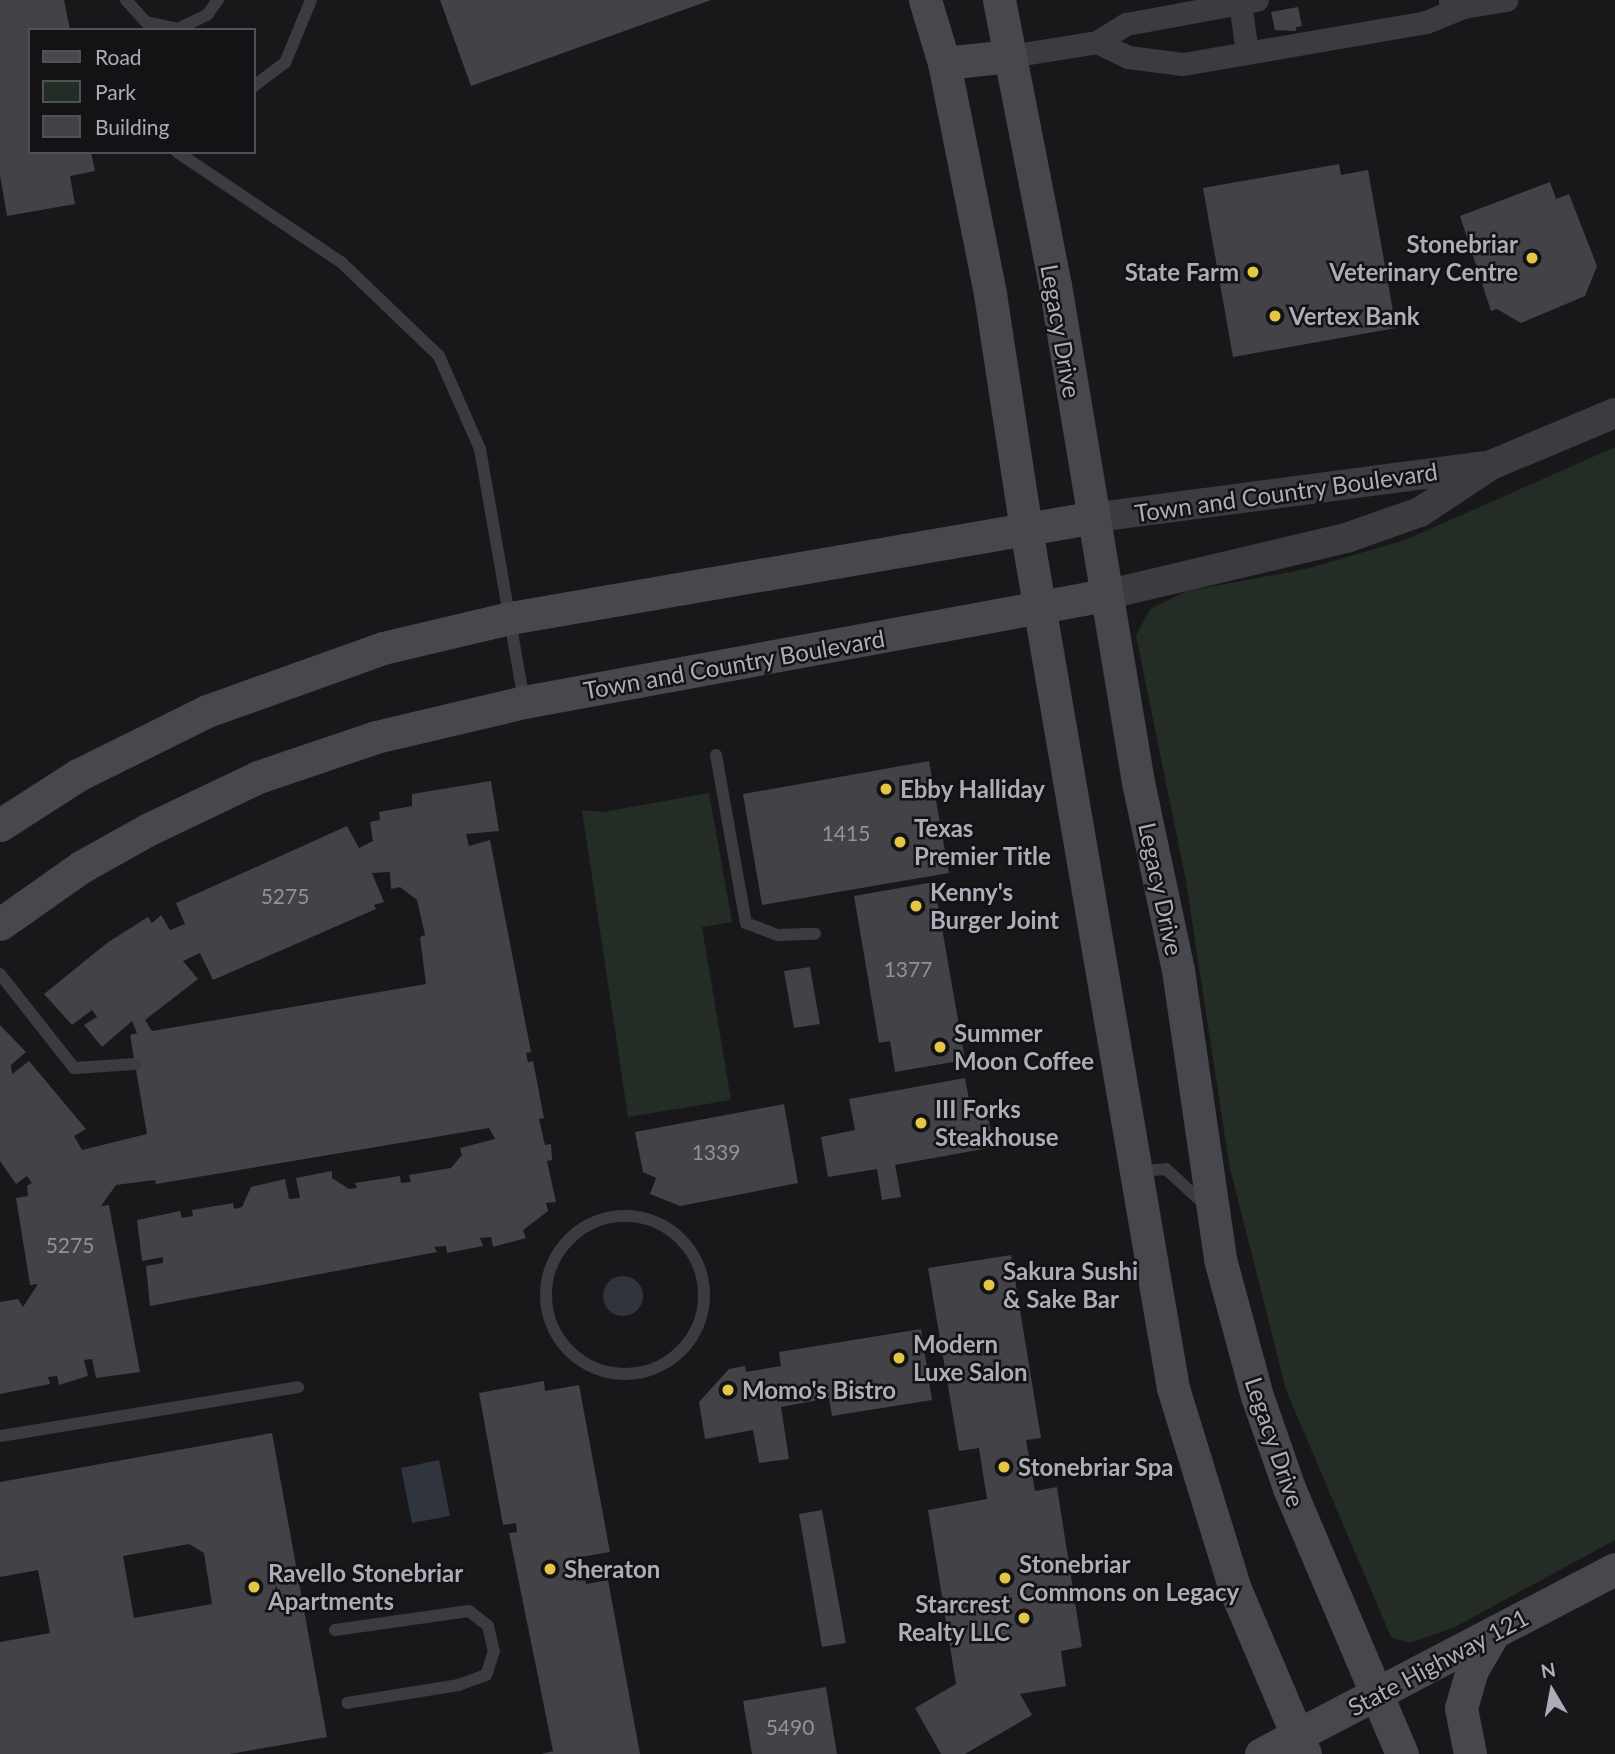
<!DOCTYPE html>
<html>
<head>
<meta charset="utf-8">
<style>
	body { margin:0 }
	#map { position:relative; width:1615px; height:1754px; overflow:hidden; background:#18181a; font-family:Lato,sans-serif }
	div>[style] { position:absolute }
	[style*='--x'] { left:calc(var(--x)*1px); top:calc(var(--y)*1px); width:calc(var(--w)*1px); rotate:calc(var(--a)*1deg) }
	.green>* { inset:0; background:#242c26 }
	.water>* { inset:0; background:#2f343d }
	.round { border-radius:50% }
	.building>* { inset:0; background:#424247 }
	.service>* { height:12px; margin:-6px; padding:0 6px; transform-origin:6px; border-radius:6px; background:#3b3b40 }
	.service>.ring { margin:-6px; padding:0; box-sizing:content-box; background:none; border:12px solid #3b3b40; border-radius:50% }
	.minor>* { height:23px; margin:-11.5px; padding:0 11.5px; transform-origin:11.5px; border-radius:11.5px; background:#3b3b40 }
	.tertiary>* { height:30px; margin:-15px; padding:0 15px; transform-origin:15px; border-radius:15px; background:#3b3b40 }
	.secondary>* { height:33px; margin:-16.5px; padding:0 16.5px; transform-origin:16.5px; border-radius:16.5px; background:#47484e }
	.dots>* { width:19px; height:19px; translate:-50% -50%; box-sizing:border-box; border:4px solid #131315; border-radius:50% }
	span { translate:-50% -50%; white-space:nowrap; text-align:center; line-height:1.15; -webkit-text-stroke:5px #131315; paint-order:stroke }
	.number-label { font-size:21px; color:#91929c }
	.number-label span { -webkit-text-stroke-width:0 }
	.poi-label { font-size:24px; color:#abadb8; font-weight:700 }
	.right { translate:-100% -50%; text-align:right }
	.left { translate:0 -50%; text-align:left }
	.street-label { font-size:24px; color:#abadb8 }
	.legend { position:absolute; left:28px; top:28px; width:228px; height:126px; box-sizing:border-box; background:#131315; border:2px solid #505156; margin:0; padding:9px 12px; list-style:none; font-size:21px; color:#abadb8 }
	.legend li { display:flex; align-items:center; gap:14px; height:35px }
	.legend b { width:35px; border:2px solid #505156 }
	.north { position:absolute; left:1517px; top:1656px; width:70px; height:70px; -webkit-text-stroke:5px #131315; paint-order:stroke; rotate:350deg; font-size:19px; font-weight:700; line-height:28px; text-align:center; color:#abadb8 }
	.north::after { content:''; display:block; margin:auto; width:24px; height:32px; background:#abadb8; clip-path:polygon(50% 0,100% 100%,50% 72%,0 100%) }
</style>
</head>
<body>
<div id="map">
	<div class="green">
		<div style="clip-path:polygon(1615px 447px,1615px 1540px,1453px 1628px,1409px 1643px,1391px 1637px,1286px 1390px,1229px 1164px,1186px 881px,1136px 636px,1150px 609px,1187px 591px,1306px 569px,1405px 540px)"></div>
		<div style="clip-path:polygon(709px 793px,732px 922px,702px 927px,731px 1100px,628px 1117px,582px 810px,603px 812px)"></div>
	</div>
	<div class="water">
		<div class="round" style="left:603px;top:1276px;width:40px;height:40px"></div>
		<div style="clip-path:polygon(439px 1460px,450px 1516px,412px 1523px,401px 1468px)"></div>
	</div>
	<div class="building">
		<div style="clip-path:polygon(0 0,64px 0,70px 30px,30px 30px,30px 152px,91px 152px,95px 171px,70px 176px,75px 204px,7px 216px,0 175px)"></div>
		<div style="clip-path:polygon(440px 0,711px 0,471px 86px)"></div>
		<div style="clip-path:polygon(1298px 7px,1302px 26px,1296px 27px,1296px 31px,1275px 30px,1271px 12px)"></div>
		<div style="clip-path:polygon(1339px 164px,1341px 175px,1368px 170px,1396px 328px,1233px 357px,1203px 188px)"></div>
		<div style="clip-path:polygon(1550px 182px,1556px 199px,1569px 194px,1597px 266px,1585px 296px,1521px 323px,1497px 309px,1491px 311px,1460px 216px)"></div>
		<div style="clip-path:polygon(929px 761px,949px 873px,762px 905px,743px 794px)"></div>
		<div style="clip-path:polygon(evenodd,491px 781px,499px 831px,466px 834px,469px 846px,490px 840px,531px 1052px,526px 1053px,528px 1062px,533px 1061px,544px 1118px,539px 1119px,545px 1145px,551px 1144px,552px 1160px,547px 1161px,556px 1202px,546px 1203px,548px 1211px,523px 1230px,526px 1238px,493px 1247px,491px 1237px,480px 1238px,483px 1246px,447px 1253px,446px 1246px,434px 1247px,437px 1252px,150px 1306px,146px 1266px,163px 1263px,163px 1257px,142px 1261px,137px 1220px,180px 1211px,182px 1218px,193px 1216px,192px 1210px,233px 1203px,234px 1209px,242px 1207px,251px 1187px,285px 1179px,289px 1199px,300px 1198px,296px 1178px,332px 1171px,332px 1178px,349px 1189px,357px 1188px,355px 1183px,400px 1176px,401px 1183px,411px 1182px,409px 1175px,451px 1168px,462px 1155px,460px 1148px,495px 1139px,489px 1128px,156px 1184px,155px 1180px,116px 1185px,101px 1206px,109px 1205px,140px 1372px,96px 1378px,92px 1359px,84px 1360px,88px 1376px,59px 1385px,57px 1376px,48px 1377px,50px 1384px,0 1394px,0 1302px,18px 1299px,23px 1307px,38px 1284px,30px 1285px,16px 1198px,28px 1196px,27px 1186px,32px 1183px,27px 1176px,16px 1184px,0 1161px,0 1025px,26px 1052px,11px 1065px,12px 1074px,29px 1061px,86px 1129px,74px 1136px,82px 1150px,147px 1134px,130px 1035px,137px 1033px,132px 1021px,102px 1047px,84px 1025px,97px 1017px,92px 1010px,72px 1025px,44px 994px,107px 943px,148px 917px,152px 923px,161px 915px,170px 930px,185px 924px,176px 903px,347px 826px,359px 848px,373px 841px,370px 822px,380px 820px,379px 812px,412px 806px,412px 794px,491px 781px,390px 872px,391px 889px,400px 887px,417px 900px,425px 935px,420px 937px,426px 984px,152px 1031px,145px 1020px,198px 979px,183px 961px,200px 953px,213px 980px,376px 909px,374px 905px,384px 902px,372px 873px,390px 872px)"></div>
		<div style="clip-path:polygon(934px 882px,965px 1060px,895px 1072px,890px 1041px,879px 1043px,854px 896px)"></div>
		<div style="clip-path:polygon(810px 967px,820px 1024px,794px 1028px,784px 971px)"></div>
		<div style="clip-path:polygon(965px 1078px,972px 1115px,987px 1113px,994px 1147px,895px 1165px,901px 1197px,882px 1200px,877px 1169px,828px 1177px,821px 1137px,855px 1130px,849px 1099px)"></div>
		<div style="clip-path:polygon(784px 1104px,798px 1183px,680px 1206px,650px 1194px,656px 1178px,643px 1172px,635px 1132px)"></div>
		<div style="clip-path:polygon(1011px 1255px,1041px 1438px,1026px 1440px,1035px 1491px,1057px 1487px,1082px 1647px,1061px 1651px,1066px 1686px,1020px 1694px,1032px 1715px,965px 1754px,941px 1754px,915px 1708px,956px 1684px,928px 1510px,987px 1499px,979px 1448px,959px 1451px,928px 1268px)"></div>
		<div style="clip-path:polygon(921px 1329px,932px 1400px,832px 1416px,829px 1398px,781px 1407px,789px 1459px,759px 1463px,753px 1430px,705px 1439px,699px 1402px,729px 1369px,745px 1366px,746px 1372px,781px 1366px,779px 1352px)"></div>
		<div style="clip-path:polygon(544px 1381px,545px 1391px,579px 1385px,610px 1552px,581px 1557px,586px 1584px,608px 1580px,640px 1754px,541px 1754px,553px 1751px,509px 1533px,517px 1532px,516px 1523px,503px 1525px,479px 1393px)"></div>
		<div style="clip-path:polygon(evenodd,272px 1433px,327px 1737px,230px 1754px,0 1754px,0 1642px,50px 1633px,38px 1570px,0 1577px,0 1482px,272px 1433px,189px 1544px,204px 1553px,212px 1604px,134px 1618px,123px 1556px,189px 1544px)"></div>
		<div style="clip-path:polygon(822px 1510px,846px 1643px,822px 1647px,799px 1514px)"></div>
		<div style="clip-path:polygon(826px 1687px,837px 1754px,752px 1754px,743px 1701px)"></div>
	</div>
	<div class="service">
		<div style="--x:126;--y:0;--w:30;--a:48"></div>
		<div style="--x:146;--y:22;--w:33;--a:12"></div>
		<div style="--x:178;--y:29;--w:32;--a:-26"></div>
		<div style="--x:207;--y:15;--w:19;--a:-54"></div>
		<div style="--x:254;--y:86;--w:39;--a:-37"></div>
		<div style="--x:285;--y:63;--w:68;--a:-67.6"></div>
		<div style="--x:177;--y:152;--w:197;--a:33.9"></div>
		<div style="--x:341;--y:262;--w:136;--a:43.8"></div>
		<div style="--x:439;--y:356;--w:102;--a:66.2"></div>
		<div style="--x:480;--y:449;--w:256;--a:80.1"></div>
		<div style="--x:716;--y:755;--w:171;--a:79.9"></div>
		<div style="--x:746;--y:923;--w:34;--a:21"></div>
		<div style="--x:778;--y:935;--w:37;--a:-2"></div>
		<div style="--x:0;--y:974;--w:120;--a:51.8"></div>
		<div style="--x:74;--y:1068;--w:61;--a:-3.8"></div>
		<div style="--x:1139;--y:1171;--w:27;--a:-4"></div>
		<div style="--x:1166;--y:1169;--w:49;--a:42.5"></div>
		<div class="ring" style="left:546px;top:1216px;width:146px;height:146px"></div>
		<div style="--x:0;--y:1436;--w:302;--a:-9.3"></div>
		<div style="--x:335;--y:1630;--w:135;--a:-8.1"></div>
		<div style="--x:469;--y:1611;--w:24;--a:38"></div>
		<div style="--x:488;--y:1626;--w:26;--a:77"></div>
		<div style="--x:494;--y:1651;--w:25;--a:108"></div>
		<div style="--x:486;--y:1675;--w:29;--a:160"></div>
		<div style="--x:459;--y:1685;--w:113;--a:170.9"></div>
	</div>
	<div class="minor">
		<div style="--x:1450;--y:2;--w:14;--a:21"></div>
		<div style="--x:1463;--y:7;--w:44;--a:-9.2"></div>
		<div style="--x:1240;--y:3;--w:50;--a:82"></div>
		<div style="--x:1097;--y:42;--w:34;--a:26"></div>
		<div style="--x:1128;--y:57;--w:55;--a:7.3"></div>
		<div style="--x:1183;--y:64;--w:247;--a:-9.8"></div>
		<div style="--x:1426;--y:22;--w:40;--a:-22"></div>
		<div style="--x:1010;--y:56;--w:88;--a:-9.1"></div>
		<div style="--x:1097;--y:42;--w:34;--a:-32"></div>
		<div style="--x:1126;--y:24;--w:133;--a:-10.4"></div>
	</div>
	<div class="tertiary">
		<div style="--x:1090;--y:518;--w:396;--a:-7.5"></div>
		<div style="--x:1105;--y:595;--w:248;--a:-13.3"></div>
		<div style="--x:1346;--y:538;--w:78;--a:-19.4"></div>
		<div style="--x:1420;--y:512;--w:85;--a:-33.5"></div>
		<div style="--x:1491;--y:465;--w:134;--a:-22.8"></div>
	</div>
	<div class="secondary">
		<div style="--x:925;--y:0;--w:66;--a:73.2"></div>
		<div style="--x:944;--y:63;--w:236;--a:78.7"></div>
		<div style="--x:990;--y:294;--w:238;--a:81.3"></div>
		<div style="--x:1026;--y:529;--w:871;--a:80.29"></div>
		<div style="--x:1173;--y:1388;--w:210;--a:72.9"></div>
		<div style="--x:1235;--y:1589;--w:179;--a:67"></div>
		<div style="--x:999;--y:0;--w:290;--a:78.9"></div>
		<div style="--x:1055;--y:285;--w:504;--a:80.52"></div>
		<div style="--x:1138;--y:782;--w:192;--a:78"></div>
		<div style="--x:1178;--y:970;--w:292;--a:81.7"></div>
		<div style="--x:1220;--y:1259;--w:142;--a:74.9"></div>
		<div style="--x:1257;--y:1396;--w:97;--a:70.8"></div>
		<div style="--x:1289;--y:1488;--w:289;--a:67"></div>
		<div style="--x:944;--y:63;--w:66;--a:-6.1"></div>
		<div style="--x:0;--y:825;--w:93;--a:-32.7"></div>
		<div style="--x:78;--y:775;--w:144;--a:-26.4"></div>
		<div style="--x:207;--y:711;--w:187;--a:-19.7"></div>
		<div style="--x:383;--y:648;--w:130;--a:-13.3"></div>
		<div style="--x:510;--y:618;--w:589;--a:-9.78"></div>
		<div style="--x:0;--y:924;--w:99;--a:-35.1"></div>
		<div style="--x:81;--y:867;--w:76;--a:-29.3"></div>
		<div style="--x:147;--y:830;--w:123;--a:-25.5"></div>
		<div style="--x:258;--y:777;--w:125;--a:-18.7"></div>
		<div style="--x:376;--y:737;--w:152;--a:-13.3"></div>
		<div style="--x:524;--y:702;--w:591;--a:-10.43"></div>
		<div style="--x:1261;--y:1754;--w:399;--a:-27.6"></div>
		<div style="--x:1470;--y:1754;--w:47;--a:-101.1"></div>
		<div style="--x:1461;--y:1708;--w:40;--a:-74"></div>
		<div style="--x:1472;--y:1670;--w:44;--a:-59.9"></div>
	</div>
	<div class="dots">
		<div style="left:1532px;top:258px;background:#e4c646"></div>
		<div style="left:1253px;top:272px;background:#e4c646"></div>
		<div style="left:1275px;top:316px;background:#e4c646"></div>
		<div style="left:886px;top:789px;background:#e4c646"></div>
		<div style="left:900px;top:842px;background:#e4c646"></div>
		<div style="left:916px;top:906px;background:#e4c646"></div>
		<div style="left:940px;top:1047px;background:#e4c646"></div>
		<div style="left:921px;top:1123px;background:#e4c646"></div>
		<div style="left:989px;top:1285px;background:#e4c646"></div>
		<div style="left:899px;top:1358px;background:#e4c646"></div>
		<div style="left:728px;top:1390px;background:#e4c646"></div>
		<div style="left:1004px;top:1467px;background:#e4c646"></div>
		<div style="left:550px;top:1569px;background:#e4c646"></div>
		<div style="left:1005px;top:1578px;background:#e4c646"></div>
		<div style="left:254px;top:1587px;background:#e4c646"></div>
		<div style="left:1024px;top:1618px;background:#e4c646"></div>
	</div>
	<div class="number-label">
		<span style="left:846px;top:833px">1415</span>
		<span style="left:285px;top:896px">5275</span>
		<span style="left:908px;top:969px">1377</span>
		<span style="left:716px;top:1152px">1339</span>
		<span style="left:70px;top:1245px">5275</span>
		<span style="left:790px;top:1727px">5490</span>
	</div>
	<div class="poi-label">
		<span class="right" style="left:1518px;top:258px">Stonebriar<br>Veterinary Centre</span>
		<span class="right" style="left:1239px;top:272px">State Farm</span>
		<span class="left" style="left:1289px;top:316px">Vertex Bank</span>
		<span class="left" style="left:900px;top:789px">Ebby Halliday</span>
		<span class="left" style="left:914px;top:842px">Texas<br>Premier Title</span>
		<span class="left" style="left:930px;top:906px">Kenny's<br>Burger Joint</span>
		<span class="left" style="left:954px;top:1047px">Summer<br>Moon Coffee</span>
		<span class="left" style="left:935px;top:1123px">III Forks<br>Steakhouse</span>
		<span class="left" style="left:1003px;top:1285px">Sakura Sushi<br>&amp; Sake Bar</span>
		<span class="left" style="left:913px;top:1358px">Modern<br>Luxe Salon</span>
		<span class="left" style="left:742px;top:1390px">Momo's Bistro</span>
		<span class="left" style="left:1018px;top:1467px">Stonebriar Spa</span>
		<span class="left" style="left:1019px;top:1578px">Stonebriar<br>Commons on Legacy</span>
		<span class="left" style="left:564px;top:1569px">Sheraton</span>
		<span class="left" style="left:268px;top:1587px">Ravello Stonebriar<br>Apartments</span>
		<span class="right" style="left:1010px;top:1618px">Starcrest<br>Realty LLC</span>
	</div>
	<div class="street-label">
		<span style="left:1061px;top:331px;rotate:80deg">Legacy Drive</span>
		<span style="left:1286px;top:492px;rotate:-8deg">Town and Country Boulevard</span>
		<span style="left:734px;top:664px;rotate:-10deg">Town and Country Boulevard</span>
		<span style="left:1161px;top:889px;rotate:78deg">Legacy Drive</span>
		<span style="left:1275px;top:1442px;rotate:71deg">Legacy Drive</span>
		<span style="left:1438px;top:1662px;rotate:-28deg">State Highway 121</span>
	</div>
	<ul class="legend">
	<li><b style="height:9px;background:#47484e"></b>Road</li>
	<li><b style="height:19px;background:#242c26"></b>Park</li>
	<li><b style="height:19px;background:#424247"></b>Building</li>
	</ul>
	<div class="north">N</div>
</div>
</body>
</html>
